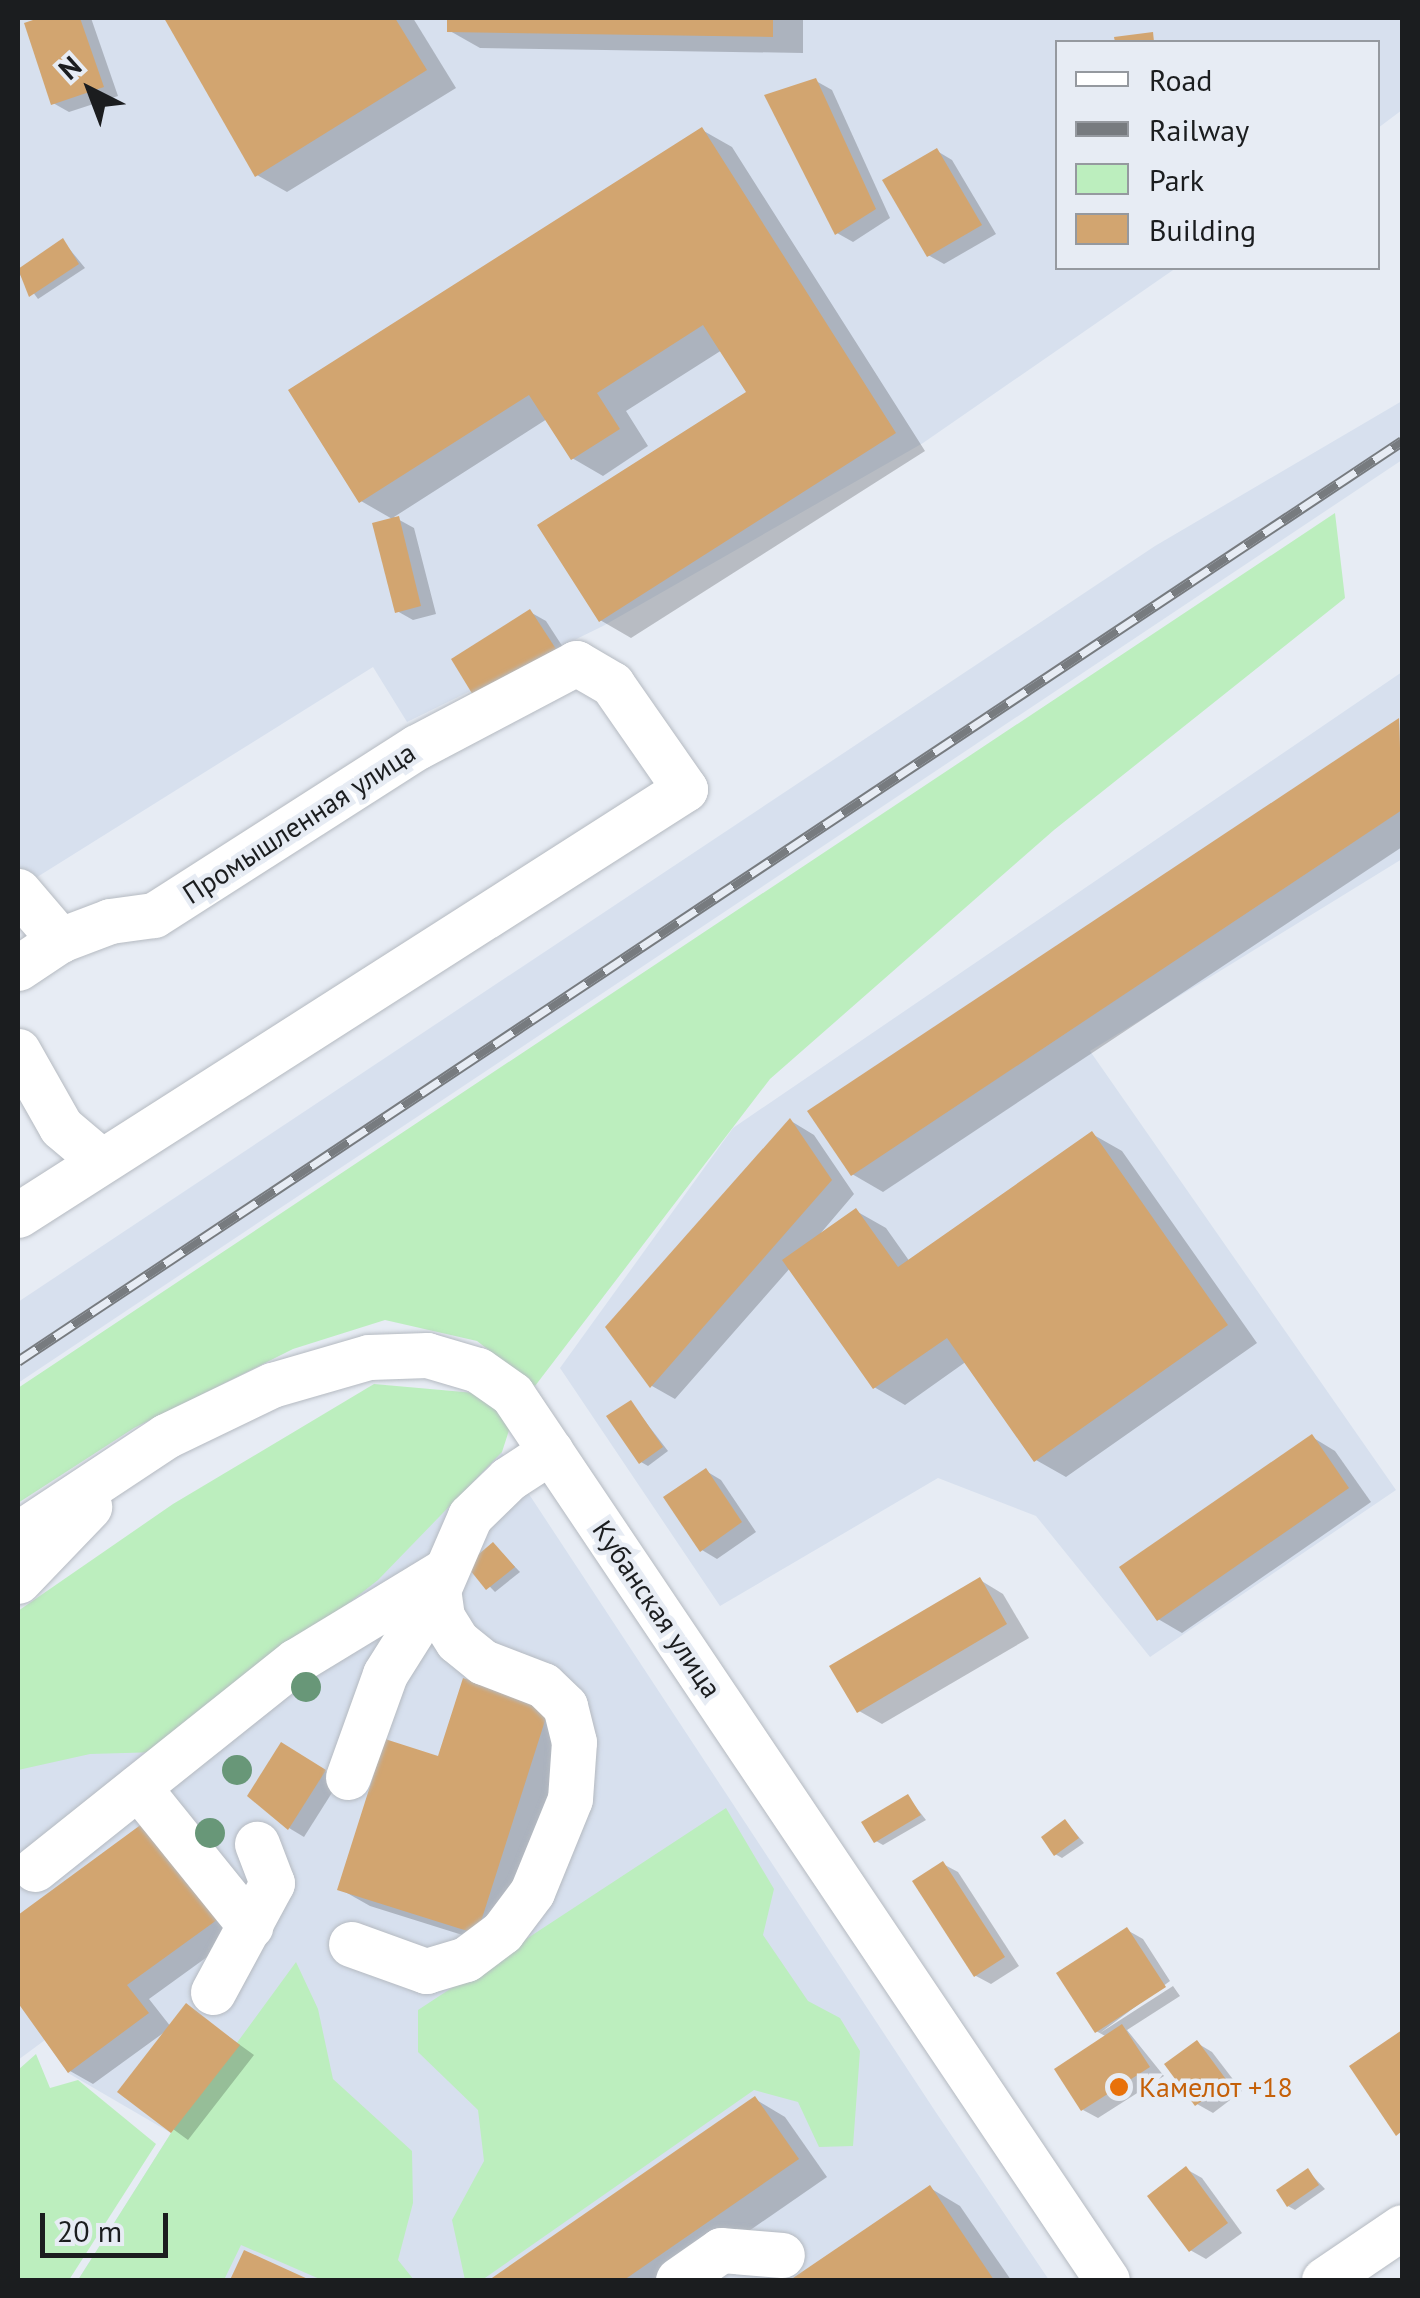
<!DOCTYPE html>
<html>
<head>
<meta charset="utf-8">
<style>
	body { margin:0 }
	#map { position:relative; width:1420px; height:2298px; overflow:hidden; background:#e7ecf4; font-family:"PT Sans",sans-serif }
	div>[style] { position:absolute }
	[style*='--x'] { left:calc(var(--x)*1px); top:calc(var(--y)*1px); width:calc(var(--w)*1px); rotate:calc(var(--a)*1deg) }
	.built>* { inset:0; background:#d7e0ee }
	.green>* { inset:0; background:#bceebe }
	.shadow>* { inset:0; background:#0003 }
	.building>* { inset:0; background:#d2a570 }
	.roads { filter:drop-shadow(0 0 2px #b5bac1) drop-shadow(0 0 2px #b5bac1) }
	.minor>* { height:45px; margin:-22.5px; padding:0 22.5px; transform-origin:22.5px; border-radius:22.5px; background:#fff }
	.rail>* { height:11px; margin-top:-5.5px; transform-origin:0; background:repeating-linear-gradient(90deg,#e7ecf4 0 22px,#777b7f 0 44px); box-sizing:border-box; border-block:2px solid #777b7f }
	.trees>* { width:30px; height:30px; margin:-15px; border-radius:50%; background:#689778 }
	.dots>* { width:28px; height:28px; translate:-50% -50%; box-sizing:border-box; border:5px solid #e7ecf4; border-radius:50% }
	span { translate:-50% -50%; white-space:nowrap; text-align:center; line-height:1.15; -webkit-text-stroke:9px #e7ecf4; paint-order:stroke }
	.street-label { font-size:28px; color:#1b1d1f }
	.food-label { font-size:28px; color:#c56008 }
	.left { translate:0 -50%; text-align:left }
	.frame { position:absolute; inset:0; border:20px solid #1b1d1f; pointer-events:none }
	.legend { position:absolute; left:1055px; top:40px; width:325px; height:230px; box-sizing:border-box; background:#e7ecf4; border:2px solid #95999f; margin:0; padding:12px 18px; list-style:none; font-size:30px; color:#1b1d1f }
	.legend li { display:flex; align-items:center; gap:20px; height:50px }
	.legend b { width:50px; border:2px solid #95999f }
	.north { position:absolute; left:40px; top:40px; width:100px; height:100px; -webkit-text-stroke:8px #e7ecf4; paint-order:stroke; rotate:318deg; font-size:28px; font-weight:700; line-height:40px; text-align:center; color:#1b1d1f }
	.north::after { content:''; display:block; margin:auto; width:35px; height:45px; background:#1b1d1f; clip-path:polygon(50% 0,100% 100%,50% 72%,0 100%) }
	.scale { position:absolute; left:40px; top:2213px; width:128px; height:45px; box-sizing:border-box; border:5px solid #1b1d1f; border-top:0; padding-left:12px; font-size:30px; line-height:35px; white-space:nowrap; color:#1b1d1f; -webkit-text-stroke:8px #e7ecf4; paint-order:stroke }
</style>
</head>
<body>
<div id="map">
	<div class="built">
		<div style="clip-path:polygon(18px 18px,1402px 18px,1402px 110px,1378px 128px,1378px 42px,1058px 42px,1058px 268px,1176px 268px,923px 443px,603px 626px,407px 722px,373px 667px,18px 889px)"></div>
		<div style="clip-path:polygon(1402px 401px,1402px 460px,18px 1383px,18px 1302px,1155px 546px)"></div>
		<div style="clip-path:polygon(1402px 672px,1402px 859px,1090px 1051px,1396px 1490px,1150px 1657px,1036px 1516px,938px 1478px,720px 1606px,560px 1368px,733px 1128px)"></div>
		<div style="clip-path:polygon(494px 1441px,935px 2111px,1049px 2280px,78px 2280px,171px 2133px,68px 2073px,45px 2040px,18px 2060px,18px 1684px)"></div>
	</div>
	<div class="green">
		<div style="clip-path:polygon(1335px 513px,1345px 598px,1054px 830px,770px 1079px,535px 1386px,477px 1341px,385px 1320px,293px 1349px,134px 1428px,18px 1503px,18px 1388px)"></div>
		<div style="clip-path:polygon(374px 1384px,486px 1394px,512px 1421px,502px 1452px,378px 1580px,160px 1752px,90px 1754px,18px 1770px,18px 1611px,173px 1504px)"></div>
		<div style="clip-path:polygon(726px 1808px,774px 1889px,763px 1935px,808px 2001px,840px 2018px,860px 2051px,853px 2146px,819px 2147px,798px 2102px,754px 2090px,482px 2280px,465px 2280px,452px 2220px,484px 2161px,478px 2110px,418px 2052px,418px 2010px)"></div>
		<div style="clip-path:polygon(296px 1962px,318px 2009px,333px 2079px,412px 2151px,413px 2203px,398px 2260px,414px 2280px,322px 2280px,241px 2245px,224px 2280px,78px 2280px,171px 2133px)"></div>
		<div style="clip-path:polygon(36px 2054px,50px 2088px,78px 2080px,156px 2144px,69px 2280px,18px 2280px,18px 2070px)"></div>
	</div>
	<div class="shadow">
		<div style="clip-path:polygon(47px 18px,91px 18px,118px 96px,69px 112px,53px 103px,27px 24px)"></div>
		<div style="clip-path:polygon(167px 18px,413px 18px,456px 88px,287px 192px,257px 175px)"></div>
		<div style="clip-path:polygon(450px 18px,803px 18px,803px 53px,480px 48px,450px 31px)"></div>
		<div style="clip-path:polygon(816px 81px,832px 90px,890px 218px,853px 242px,837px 233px)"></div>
		<div style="clip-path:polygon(702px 130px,732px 147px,925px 451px,631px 638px,600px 620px,750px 393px,722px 350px,626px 411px,648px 446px,603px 476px,572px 458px,547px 419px,394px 517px,414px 528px,436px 614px,413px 620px,397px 611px,394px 520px,361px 501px)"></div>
		<div style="clip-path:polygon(937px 151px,952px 160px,996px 234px,944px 264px,928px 255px)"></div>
		<div style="clip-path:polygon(63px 241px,85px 268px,38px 299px,18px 272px)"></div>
		<div style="clip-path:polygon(530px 612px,546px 621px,570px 658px,493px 707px)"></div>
		<div style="clip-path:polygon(1399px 721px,1402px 847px,883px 1192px,852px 1174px)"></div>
		<div style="clip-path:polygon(791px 1121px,814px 1135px,854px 1194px,820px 1234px,856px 1211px,886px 1228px,910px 1262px,1092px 1134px,1122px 1151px,1257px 1343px,1066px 1477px,1036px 1460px,967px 1361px,905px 1405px,874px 1387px,791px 1267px,675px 1399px,652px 1386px,608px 1327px)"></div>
		<div style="clip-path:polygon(631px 1403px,668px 1451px,648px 1466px,641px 1462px)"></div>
		<div style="clip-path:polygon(1312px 1437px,1335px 1451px,1371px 1502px,1182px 1633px,1158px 1619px)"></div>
		<div style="clip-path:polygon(706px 1471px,721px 1480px,756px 1532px,717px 1559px,702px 1550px)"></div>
		<div style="clip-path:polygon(494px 1545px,520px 1572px,495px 1592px,469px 1565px)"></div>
		<div style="clip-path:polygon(980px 1580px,1003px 1594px,1029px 1638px,882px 1724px,859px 1711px)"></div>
		<div style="clip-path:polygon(464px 1681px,579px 1725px,507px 1949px,370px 1906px,340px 1889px,440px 1759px)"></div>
		<div style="clip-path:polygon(282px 1745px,340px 1780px,304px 1837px,289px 1828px)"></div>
		<div style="clip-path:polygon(908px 1797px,926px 1820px,883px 1845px,876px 1841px)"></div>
		<div style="clip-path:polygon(150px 1821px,243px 1931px,149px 1999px,171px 2027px,186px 2006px,254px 2055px,188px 2140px,121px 2091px,166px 2031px,93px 2084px,70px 2071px,18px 1999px,18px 1918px)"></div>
		<div style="clip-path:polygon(1066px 1822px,1084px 1843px,1062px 1858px,1055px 1854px)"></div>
		<div style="clip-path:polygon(943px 1864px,958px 1872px,1019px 1966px,991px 1984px,976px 1976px)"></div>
		<div style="clip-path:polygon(1127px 1930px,1143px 1939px,1170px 1981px,1100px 2033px,1173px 1986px,1180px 1996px,1127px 2030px,1164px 2076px,1098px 2118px,1083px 2110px,1107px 2037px,1096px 2031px)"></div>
		<div style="clip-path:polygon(1402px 2033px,1402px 2136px,1352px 2067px)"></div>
		<div style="clip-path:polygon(1197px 2043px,1212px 2052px,1242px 2091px,1213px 2113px,1197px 2104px)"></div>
		<div style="clip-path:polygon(755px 2099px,785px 2117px,827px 2177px,678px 2280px,493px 2280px)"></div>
		<div style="clip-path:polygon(1186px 2169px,1202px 2178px,1242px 2233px,1206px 2259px,1190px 2250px)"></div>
		<div style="clip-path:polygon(1308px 2171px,1325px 2189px,1295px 2210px,1288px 2206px)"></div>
		<div style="clip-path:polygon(930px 2188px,960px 2206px,1011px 2280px,794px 2280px)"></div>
	</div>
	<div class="building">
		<div style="clip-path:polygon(39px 18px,80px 18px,104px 87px,51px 105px,24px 23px)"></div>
		<div style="clip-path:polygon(164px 18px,395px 18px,427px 70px,255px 177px)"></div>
		<div style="clip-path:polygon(447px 18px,773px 18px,773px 37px,447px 32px)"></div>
		<div style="clip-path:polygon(1153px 32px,1154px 42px,1115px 42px,1114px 37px)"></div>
		<div style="clip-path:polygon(816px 78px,876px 209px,835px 235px,764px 95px)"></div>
		<div style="clip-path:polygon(702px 127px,896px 433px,599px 622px,537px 525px,746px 392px,703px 325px,597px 393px,620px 429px,571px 460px,529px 395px,359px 503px,288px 390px)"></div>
		<div style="clip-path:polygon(937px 148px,982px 225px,927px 257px,882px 180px)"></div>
		<div style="clip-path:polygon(63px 238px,79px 264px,29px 297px,18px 269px)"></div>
		<div style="clip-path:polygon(399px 516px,421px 606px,395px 613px,372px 523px)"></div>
		<div style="clip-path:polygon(530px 609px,556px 649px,476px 700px,451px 659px)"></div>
		<div style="clip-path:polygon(1399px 718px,1402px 810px,851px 1176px,807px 1111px)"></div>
		<div style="clip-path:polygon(790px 1118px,832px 1180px,650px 1388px,605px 1327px)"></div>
		<div style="clip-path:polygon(1092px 1131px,1228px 1325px,1034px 1462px,947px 1338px,873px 1389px,782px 1260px,856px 1208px,898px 1267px)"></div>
		<div style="clip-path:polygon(631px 1400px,663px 1447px,639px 1464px,606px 1416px)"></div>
		<div style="clip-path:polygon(1312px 1434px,1349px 1488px,1157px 1621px,1119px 1567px)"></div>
		<div style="clip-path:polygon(706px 1468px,742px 1522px,700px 1552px,663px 1497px)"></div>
		<div style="clip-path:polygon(493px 1542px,515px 1567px,486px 1590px,466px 1565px)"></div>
		<div style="clip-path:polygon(980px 1577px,1007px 1624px,857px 1713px,829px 1666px)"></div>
		<div style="clip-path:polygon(463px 1678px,550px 1705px,477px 1934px,337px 1890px,385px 1739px,438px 1756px)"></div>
		<div style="clip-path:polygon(281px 1742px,326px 1770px,288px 1830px,247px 1796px)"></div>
		<div style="clip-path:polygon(908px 1794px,921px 1815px,874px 1843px,861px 1822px)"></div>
		<div style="clip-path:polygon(150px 1818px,221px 1917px,127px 1985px,149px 2013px,68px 2073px,18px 2003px,18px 1915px)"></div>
		<div style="clip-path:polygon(1065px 1819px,1079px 1838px,1054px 1856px,1041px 1837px)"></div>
		<div style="clip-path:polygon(943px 1861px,1005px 1957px,974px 1977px,912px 1881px)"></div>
		<div style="clip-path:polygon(1127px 1927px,1166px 1987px,1095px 2033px,1056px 1973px)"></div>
		<div style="clip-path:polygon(186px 2003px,240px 2045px,171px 2133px,117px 2092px)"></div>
		<div style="clip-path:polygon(1122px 2024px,1150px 2067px,1081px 2111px,1054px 2069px)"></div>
		<div style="clip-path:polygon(1402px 2030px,1402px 2131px,1396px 2136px,1349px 2066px)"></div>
		<div style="clip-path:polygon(1197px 2040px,1228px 2082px,1195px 2106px,1164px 2064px)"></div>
		<div style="clip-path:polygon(755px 2096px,799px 2159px,624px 2280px,489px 2280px)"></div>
		<div style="clip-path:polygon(1186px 2166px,1228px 2223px,1189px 2252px,1147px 2196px)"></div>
		<div style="clip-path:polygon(1308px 2168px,1319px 2185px,1287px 2207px,1276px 2190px)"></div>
		<div style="clip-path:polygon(930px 2185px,994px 2280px,790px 2280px)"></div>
		<div style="clip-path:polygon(244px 2250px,310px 2280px,230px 2280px)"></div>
	</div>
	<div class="roads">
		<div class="minor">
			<div style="--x:18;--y:891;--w:65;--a:49.4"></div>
			<div style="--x:18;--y:968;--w:50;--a:-33.7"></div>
			<div style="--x:60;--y:940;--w:53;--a:-20.8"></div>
			<div style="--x:110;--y:921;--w:44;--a:-7.8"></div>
			<div style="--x:154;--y:915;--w:312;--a:-32.6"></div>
			<div style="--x:417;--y:747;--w:180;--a:-27.8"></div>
			<div style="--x:576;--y:663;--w:42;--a:30.3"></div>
			<div style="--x:612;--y:684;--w:128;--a:55.2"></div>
			<div style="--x:685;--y:789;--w:791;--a:147.43"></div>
			<div style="--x:18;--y:1051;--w:87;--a:60.5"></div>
			<div style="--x:61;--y:1127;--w:51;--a:40.2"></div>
			<div style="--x:18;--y:1534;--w:178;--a:-33.5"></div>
			<div style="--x:166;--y:1436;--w:118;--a:-25.7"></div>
			<div style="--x:272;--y:1385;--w:101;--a:-16.1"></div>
			<div style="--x:369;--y:1357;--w:58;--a:-2"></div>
			<div style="--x:427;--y:1355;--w:53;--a:16.4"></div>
			<div style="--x:478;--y:1370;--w:42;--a:35.2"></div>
			<div style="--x:512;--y:1394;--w:1067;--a:56.12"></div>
			<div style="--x:18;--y:1581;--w:103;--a:-46.2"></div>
			<div style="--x:348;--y:1777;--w:109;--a:-70.2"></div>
			<div style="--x:385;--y:1674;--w:99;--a:-57.8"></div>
			<div style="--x:138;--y:1787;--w:179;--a:51.1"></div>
			<div style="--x:35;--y:1869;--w:334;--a:-38.6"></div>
			<div style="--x:296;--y:1661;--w:173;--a:-31.3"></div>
			<div style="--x:351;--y:1944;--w:80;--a:19.8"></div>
			<div style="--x:426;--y:1971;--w:42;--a:-16.7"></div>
			<div style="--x:466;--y:1959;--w:45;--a:-36.9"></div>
			<div style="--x:502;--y:1932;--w:50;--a:-53.1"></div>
			<div style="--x:532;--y:1892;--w:100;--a:-67.8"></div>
			<div style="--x:570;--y:1799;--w:57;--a:-86"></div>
			<div style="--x:574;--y:1742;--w:37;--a:-104"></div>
			<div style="--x:565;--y:1706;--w:30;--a:-136"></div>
			<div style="--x:543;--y:1685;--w:64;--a:-159"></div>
			<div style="--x:483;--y:1662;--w:33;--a:-141"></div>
			<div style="--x:457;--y:1641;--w:28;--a:-122"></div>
			<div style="--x:442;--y:1617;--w:27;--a:-98"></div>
			<div style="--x:438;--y:1590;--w:81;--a:-66.6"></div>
			<div style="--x:470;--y:1516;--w:53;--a:-44.2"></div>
			<div style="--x:508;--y:1479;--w:51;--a:-33.1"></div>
			<div style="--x:213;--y:1992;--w:124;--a:-61.6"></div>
			<div style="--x:272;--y:1883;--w:42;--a:-111"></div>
			<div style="--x:678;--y:2280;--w:52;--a:-34.9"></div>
			<div style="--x:721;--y:2250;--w:61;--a:4.7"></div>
			<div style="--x:1324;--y:2280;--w:94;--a:-34.2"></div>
		</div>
	</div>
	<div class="rail">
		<div style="--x:18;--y:1361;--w:1662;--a:-33.61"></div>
	</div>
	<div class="trees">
		<div style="left:306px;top:1687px"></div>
		<div style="left:237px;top:1770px"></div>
		<div style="left:210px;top:1833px"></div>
	</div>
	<div class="dots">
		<div style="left:1119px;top:2087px;background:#e8710a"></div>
	</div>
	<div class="street-label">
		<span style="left:299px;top:823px;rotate:-33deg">Промышленная улица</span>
		<span style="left:657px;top:1609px;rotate:56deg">Кубанская улица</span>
	</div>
	<div class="food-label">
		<span class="left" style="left:1139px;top:2087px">Камелот +18</span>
	</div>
	<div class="frame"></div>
	<ul class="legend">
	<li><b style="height:12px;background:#fff"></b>Road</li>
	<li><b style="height:12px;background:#777b7f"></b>Railway</li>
	<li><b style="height:28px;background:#bceebe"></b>Park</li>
	<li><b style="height:28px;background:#d2a570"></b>Building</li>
	</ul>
	<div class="north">N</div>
	<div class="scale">20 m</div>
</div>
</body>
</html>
